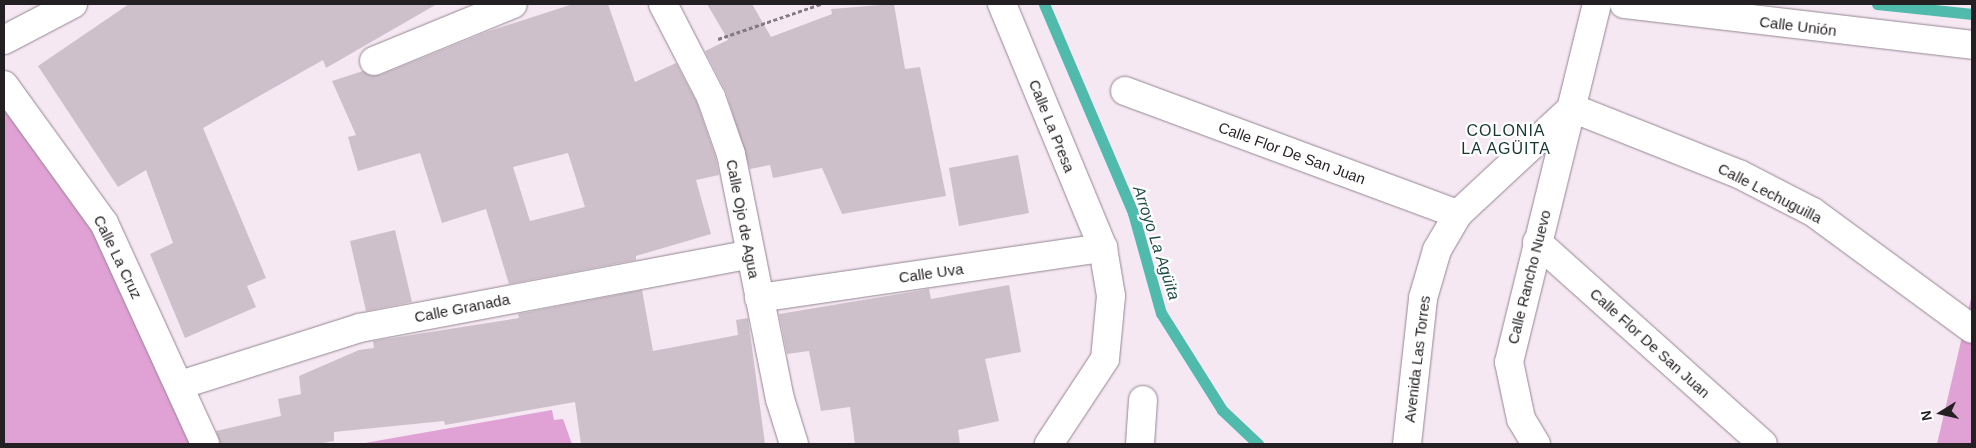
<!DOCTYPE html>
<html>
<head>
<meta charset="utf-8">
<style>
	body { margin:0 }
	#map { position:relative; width:1976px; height:448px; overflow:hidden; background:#f6e8f3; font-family:Arial,sans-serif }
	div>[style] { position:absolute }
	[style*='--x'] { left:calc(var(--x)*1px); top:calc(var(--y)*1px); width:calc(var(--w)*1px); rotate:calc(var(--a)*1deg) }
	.green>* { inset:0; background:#e0a1d5 }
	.stream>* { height:11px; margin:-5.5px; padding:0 5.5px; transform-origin:5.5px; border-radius:5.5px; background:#50baac }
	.building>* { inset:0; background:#cec0cb }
	.path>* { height:3px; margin-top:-1.5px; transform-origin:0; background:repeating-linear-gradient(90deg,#847b82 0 4px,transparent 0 6.5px) }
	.roads { filter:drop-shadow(0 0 1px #938691) drop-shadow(0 0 1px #938691) }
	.minor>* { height:28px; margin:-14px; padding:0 14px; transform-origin:14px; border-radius:14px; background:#fff }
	span { translate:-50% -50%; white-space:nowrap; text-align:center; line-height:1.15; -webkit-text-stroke:4.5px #fff; paint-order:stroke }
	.street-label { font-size:15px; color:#241f23 }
	.neighbourhood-label { font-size:16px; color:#163732; letter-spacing:1px }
	.water-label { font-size:16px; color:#1d4c45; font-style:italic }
	.frame { position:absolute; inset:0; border:5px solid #241f23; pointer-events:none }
	.north { position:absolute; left:1916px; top:388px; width:50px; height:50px; -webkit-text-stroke:4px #fff; paint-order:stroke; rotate:260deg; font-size:14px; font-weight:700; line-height:20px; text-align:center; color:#241f23 }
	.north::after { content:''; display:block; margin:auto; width:18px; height:22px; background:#241f23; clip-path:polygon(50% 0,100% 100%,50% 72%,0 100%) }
</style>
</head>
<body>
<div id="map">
	<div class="green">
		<div style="clip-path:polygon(4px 103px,84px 205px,198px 444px,4px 444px)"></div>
		<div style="clip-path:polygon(1972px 294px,1972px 444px,1937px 444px)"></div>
		<div style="clip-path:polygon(552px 410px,554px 420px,563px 419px,572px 444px,359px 444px)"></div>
	</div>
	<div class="stream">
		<div style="--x:1044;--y:4;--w:227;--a:66.9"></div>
		<div style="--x:1133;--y:213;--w:104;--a:74.4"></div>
		<div style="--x:1161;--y:313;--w:115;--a:57.8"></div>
		<div style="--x:1222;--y:410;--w:50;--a:43.4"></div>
		<div style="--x:1877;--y:4;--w:96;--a:6"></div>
	</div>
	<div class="building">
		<div style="clip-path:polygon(129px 4px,437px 4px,326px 68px,323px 60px,203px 128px,266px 278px,247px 286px,256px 307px,185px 338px,150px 254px,173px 243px,146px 170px,118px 187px,38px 66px)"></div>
		<div style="clip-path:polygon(evenodd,573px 4px,608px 4px,635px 82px,676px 63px,697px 103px,716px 158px,719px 175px,696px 180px,711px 234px,636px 256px,636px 260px,509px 284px,486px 209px,442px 223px,420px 153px,358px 171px,348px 137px,356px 135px,332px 81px,363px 71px,380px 75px,489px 31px,573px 4px,568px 153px,585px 207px,530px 221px,513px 167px,568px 153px)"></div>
		<div style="clip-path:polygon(707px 4px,752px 4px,771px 37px,832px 14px,831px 9px,894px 4px,905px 69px,920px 67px,946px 196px,842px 214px,822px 168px,773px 178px,770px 165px,750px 169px,726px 92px,705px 51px,728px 40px)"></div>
		<div style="clip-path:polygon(1018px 155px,1029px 213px,959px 226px,949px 168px)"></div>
		<div style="clip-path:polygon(395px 230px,412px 302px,366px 311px,350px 241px)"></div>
		<div style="clip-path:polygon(1009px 285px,1021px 352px,985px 359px,999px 421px,958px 430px,960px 444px,855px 444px,850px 407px,821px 411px,809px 351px,787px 354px,779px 314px,929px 289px,931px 299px)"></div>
		<div style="clip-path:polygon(642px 290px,653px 351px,738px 335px,736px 320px,748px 318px,765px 444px,581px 444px,575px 402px,445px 425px,444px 421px,334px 432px,334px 441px,317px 444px,220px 444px,216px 431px,281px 416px,278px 399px,301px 394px,299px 376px,359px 350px,374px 348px,373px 341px,519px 318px,518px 314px)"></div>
	</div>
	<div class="path">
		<div style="--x:718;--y:39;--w:109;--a:-18.8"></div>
	</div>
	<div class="roads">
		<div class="minor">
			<div style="--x:663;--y:4;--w:105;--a:62.7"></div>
			<div style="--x:711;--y:97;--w:60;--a:70.7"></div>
			<div style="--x:731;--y:154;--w:250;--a:78.7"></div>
			<div style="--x:780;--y:399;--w:47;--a:72.7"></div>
			<div style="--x:1002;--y:4;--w:264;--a:67.5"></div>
			<div style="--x:1103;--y:248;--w:49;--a:80.5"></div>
			<div style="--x:1111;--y:296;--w:63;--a:95.4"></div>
			<div style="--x:1105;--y:359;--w:102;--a:123.4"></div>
			<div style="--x:1624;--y:4;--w:350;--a:6.7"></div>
			<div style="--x:4;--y:40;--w:78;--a:-27.6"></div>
			<div style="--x:374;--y:61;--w:150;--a:-22.3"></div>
			<div style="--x:4;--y:85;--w:170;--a:54.1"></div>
			<div style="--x:104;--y:223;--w:243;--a:65.4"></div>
			<div style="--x:1125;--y:91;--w:355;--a:20.3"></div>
			<div style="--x:1572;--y:108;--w:180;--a:21.6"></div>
			<div style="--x:1739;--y:174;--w:83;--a:27.2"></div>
			<div style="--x:1813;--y:212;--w:197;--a:36.3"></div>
			<div style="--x:1537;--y:242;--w:303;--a:41.8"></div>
			<div style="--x:759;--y:298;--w:348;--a:-8.3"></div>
			<div style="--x:180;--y:385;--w:189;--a:-17.6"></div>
			<div style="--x:360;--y:328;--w:397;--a:-10.7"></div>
			<div style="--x:1140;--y:444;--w:44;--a:-86.1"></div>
			<div style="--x:1407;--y:444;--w:147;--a:-83.7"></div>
			<div style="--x:1423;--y:298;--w:50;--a:-73.7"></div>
			<div style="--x:1437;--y:250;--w:42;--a:-59.7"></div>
			<div style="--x:1458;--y:214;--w:156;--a:-42.9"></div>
			<div style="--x:1536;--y:444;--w:29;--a:-121"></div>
			<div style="--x:1521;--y:419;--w:58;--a:-101.9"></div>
			<div style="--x:1509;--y:362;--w:369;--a:-76.2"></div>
		</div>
	</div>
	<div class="street-label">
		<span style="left:1798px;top:26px;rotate:7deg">Calle Unión</span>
		<span style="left:1052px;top:126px;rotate:68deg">Calle La Presa</span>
		<span style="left:1292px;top:153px;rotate:20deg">Calle Flor De San Juan</span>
		<span style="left:1770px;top:193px;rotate:27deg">Calle Lechuguilla</span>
		<span style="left:743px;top:219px;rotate:79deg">Calle Ojo de Agua</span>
		<span style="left:118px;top:257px;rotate:64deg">Calle La Cruz</span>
		<span style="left:931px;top:273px;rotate:-8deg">Calle Uva</span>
		<span style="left:1529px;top:277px;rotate:-76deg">Calle Rancho Nuevo</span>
		<span style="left:462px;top:308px;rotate:-11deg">Calle Granada</span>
		<span style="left:1650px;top:343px;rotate:42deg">Calle Flor De San Juan</span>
		<span style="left:1417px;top:359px;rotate:-83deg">Avenida Las Torres</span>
	</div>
	<div class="neighbourhood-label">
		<span style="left:1506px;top:140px">COLONIA<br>LA AGÜITA</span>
	</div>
	<div class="water-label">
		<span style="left:1156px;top:243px;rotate:72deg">Arroyo La Agüita</span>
	</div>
	<div class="frame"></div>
	<div class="north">N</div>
</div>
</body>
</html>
